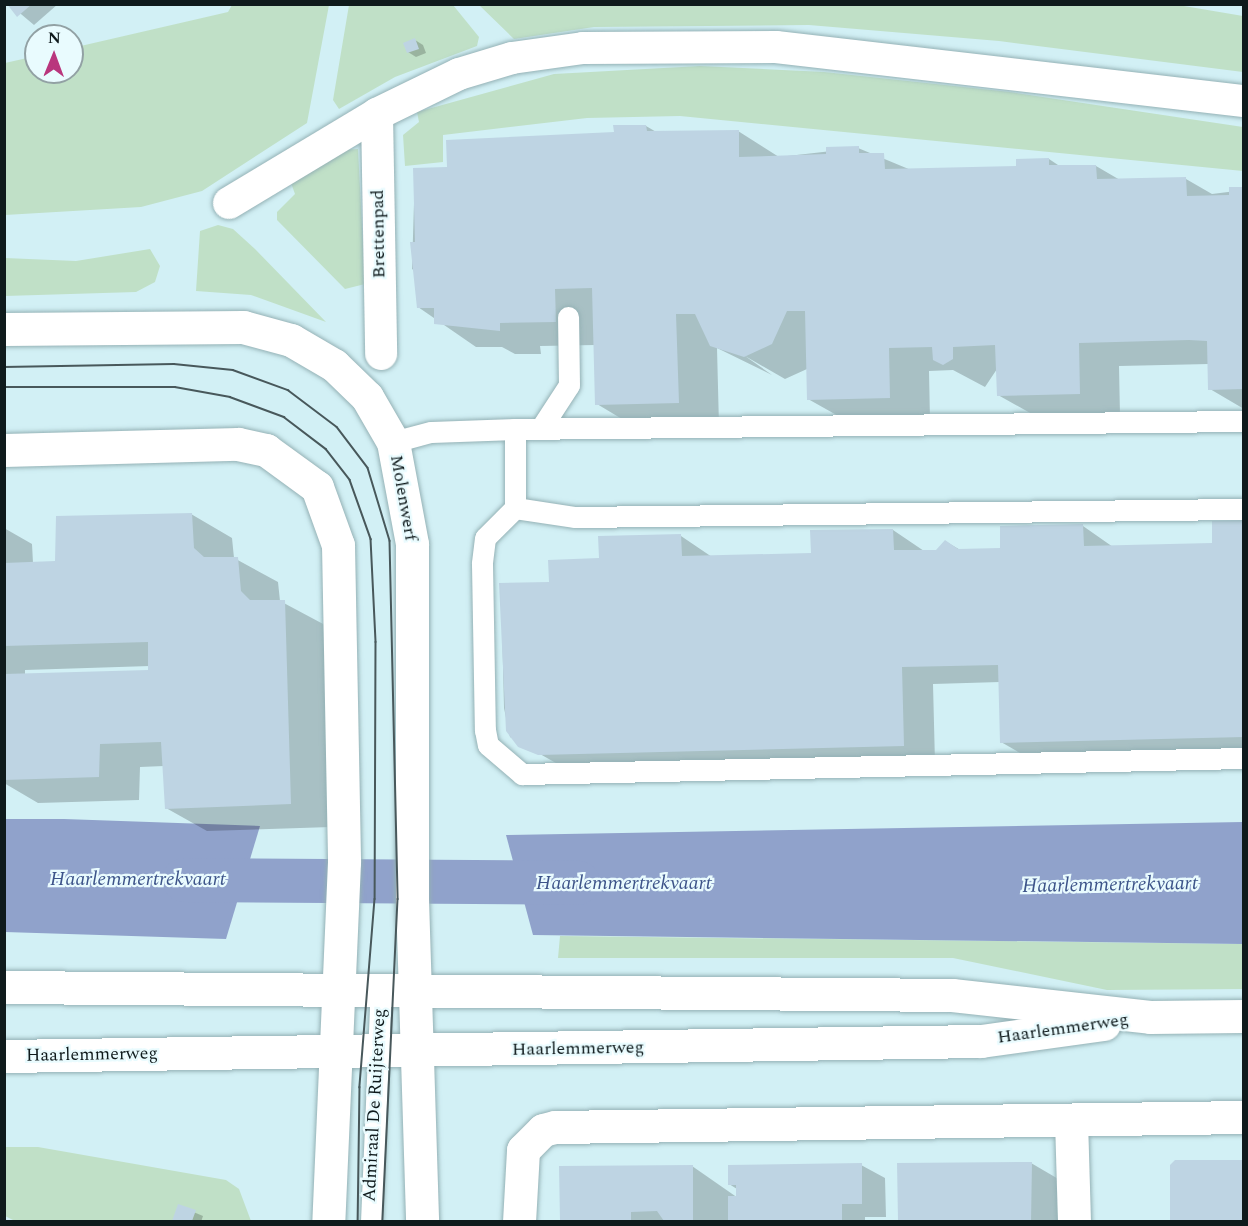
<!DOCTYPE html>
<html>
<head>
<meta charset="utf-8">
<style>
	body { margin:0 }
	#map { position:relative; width:1248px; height:1226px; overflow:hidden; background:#d2f0f5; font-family:Spectral,serif }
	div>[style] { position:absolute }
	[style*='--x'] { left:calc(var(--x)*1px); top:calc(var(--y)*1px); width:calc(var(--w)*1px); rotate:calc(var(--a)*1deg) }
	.green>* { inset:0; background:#c0e0c7 }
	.water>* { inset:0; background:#90a2cb }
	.shadow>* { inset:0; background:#0003 }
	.canal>* { height:44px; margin:-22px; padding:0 22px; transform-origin:22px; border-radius:22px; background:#90a2cb }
	.building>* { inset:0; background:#bed4e3 }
	.roads { filter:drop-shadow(0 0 2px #94b1b5) drop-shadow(0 0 2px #94b1b5) }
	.service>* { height:21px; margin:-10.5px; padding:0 10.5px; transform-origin:10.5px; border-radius:10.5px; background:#fff }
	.pedestrian>* { height:32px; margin:-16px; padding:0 16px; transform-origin:16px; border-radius:16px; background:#fff }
	.minor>* { height:33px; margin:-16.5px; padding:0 16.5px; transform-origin:16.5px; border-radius:16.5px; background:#fff }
	.tertiary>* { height:33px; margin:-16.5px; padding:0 16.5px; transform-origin:16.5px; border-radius:16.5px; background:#fff }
	.secondary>* { height:33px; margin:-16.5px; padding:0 16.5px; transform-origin:16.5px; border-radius:16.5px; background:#fff }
	.tram>* { height:1.5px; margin:-0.75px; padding:0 0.75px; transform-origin:0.75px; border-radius:0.75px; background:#48585b }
	span { translate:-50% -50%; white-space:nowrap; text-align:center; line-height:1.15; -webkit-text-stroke:4.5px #e9fbfe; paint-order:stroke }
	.street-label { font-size:18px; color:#0f1a1c }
	.water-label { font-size:20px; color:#3c5389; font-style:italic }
	.frame { position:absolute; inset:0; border:6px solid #0f1a1c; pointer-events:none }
	.north { position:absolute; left:24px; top:24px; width:60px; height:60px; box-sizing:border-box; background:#e9fbfe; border:2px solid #92a1a4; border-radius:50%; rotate:1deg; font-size:16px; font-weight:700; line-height:24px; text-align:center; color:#0f1a1c }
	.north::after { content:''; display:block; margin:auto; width:21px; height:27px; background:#b9367d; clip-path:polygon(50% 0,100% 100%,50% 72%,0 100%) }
</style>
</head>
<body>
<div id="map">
	<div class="green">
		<div style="clip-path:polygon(232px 5px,329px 5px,307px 123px,202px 191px,141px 207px,5px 215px,5px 63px,36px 56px,36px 72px,72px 72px,72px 48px,228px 12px)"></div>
		<div style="clip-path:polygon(349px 5px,453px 5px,479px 37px,477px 46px,395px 77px,339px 109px,333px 100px)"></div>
		<div style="clip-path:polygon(479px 5px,1178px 5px,1243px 16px,1243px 72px,999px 41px,809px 25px,594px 27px,514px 39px)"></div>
		<div style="clip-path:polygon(700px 66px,824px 72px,1010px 92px,1243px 127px,1243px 171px,680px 116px,587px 118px,443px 135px,443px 162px,405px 166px,403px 135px,419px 122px,417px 112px,554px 74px)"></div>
		<div style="clip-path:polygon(358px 149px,365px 284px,345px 289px,277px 220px,277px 212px,295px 194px,291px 183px,343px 150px)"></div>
		<div style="clip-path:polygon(218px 225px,233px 229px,255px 249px,326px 322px,251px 295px,196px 291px,200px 231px)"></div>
		<div style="clip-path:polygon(150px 249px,160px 266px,155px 282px,136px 292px,5px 296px,5px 258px,76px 261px)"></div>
		<div style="clip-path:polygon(560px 936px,1243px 944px,1244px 989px,1107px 990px,953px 958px,558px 958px)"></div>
		<div style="clip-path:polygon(4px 1147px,38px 1147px,226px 1180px,239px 1189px,251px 1221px,15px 1221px,5px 1216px)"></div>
	</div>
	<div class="water">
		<div style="clip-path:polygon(5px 819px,64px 819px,260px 826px,226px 939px,5px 932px)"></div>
		<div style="clip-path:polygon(1243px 822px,1243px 944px,533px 935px,506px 835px)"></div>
	</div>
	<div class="shadow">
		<div style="clip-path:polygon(9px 4px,58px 4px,34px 25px)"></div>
		<div style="clip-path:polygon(415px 40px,423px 45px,426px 53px,416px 57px,408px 52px)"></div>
		<div style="clip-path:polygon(646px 126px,658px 133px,738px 131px,779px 157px,858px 148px,911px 170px,1018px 168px,1049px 159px,1061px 167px,1096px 166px,1120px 180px,1186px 179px,1212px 194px,1244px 190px,1244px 409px,1210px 389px,1209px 364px,1119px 366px,1120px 416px,1039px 418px,998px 395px,997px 369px,985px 387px,953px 370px,929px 371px,930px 420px,849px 422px,808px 399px,807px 369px,785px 379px,745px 356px,772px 375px,717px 348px,719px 426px,637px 428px,597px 404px,595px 345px,540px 346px,541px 354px,515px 354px,502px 347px,476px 347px,418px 307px,417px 272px,412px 269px,415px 170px,448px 169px)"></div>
		<div style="clip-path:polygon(evenodd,191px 514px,232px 538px,234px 558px,278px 582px,280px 601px,325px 625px,331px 827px,207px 831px,166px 808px,164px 766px,140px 767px,139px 800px,38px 803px,4px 783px,4px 528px,32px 544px,33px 563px,57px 563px,191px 514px,150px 666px,150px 671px,25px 675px,25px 670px,150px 666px)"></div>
		<div style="clip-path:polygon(1244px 521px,1244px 755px,1032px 760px,1001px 742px,1000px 682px,933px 684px,935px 763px,570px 771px,510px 737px,504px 708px,501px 584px,550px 583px,600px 560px,681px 536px,712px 557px,812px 555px,893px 530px,924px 551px,937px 551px,945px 541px,962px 551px,1002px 550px,1083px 526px,1113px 547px,1214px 544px)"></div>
		<div style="clip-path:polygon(1244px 1162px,1244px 1222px,1173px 1222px,1173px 1163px)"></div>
		<div style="clip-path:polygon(1031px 1163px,1072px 1187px,1073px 1222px,899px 1222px,899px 1165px)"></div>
		<div style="clip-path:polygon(861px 1165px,885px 1178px,886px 1217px,865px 1217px,865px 1222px,561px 1222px,561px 1168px,692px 1166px,738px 1198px,737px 1189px,729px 1184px)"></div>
		<div style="clip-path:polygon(179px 1206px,203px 1216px,201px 1222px,174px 1222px)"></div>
	</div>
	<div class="canal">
		<div style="--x:184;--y:880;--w:394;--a:0.4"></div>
	</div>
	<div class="building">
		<div style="clip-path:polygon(7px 4px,32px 4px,17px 17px)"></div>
		<div style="clip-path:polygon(415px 38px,419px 49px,407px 53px,403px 43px)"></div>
		<div style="clip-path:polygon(613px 125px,646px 125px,647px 131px,739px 130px,739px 157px,826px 154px,826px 147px,859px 146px,859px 153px,884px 153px,885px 169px,1016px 166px,1016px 159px,1049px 158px,1049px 165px,1096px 165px,1097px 179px,1186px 177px,1187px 196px,1229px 195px,1229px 187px,1244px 187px,1244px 389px,1208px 390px,1207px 341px,1189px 340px,1079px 343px,1080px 394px,997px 396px,995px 345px,953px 347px,953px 359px,943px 365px,933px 360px,932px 347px,889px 348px,890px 398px,807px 400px,805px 311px,787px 311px,772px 344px,744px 357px,710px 346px,695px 314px,676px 314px,679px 403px,595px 405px,592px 288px,555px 289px,556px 322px,500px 323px,500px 331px,434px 324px,434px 308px,417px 308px,410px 242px,415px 242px,413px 168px,447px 167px,446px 140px,614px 132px)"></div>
		<div style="clip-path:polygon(192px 513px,194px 548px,204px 557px,238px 557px,241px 591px,250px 600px,285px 600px,291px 804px,165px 809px,161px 742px,100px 744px,99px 777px,4px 780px,4px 674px,148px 670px,148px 642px,4px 646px,4px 563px,55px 561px,56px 516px)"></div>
		<div style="clip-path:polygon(1244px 520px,1244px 737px,1000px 743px,998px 665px,902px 667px,904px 746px,538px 755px,518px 747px,506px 731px,499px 583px,549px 582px,548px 560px,599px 558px,598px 536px,681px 534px,682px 556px,811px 553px,810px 530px,893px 529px,894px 550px,936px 550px,945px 540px,958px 549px,1000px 548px,1000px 526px,1083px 524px,1084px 546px,1212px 543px,1212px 521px)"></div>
		<div style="clip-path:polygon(1175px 1160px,1244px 1160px,1244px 1221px,1170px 1221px,1170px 1165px)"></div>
		<div style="clip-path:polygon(1032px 1162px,1031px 1221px,898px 1221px,897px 1163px)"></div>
		<div style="clip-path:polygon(862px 1163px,862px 1204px,842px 1204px,842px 1221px,728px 1221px,728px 1196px,736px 1196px,736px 1185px,728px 1185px,728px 1165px)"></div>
		<div style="clip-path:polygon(693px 1165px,693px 1221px,664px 1221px,657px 1211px,631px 1212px,631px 1221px,560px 1221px,559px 1166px)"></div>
		<div style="clip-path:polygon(178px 1204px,196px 1210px,192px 1221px,172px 1221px)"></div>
	</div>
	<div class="roads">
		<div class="service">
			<div style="--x:541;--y:428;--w:51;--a:-56.9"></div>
			<div style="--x:569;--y:385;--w:68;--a:-90.8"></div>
			<div style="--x:515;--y:429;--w:79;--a:90"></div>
			<div style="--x:515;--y:508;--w:61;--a:8.5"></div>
			<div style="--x:575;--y:517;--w:669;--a:-0.69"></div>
			<div style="--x:393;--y:442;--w:39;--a:-15"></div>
			<div style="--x:431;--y:432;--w:84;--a:-2"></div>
			<div style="--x:515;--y:429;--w:729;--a:-0.63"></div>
			<div style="--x:515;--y:508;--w:42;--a:135"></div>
			<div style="--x:485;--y:538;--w:26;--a:97"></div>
			<div style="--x:482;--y:564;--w:166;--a:89"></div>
			<div style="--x:485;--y:730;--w:15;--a:79"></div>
			<div style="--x:488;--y:745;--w:45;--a:40.5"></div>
			<div style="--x:522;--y:774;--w:722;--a:-1.27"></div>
			<div style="--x:371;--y:1222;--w:234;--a:-87.6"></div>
		</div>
		<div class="pedestrian">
			<div style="--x:377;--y:114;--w:240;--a:89"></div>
			<div style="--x:229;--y:203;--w:173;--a:-31"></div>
			<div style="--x:377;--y:114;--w:91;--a:-26"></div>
			<div style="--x:459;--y:74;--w:55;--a:-16.8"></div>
			<div style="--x:512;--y:58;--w:72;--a:-8"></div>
			<div style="--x:583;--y:48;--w:193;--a:-0.3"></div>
			<div style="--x:776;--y:47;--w:471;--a:6.6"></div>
		</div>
		<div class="minor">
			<div style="--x:1071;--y:1120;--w:102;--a:88.3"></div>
			<div style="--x:519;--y:1222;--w:72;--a:-86.8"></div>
			<div style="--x:523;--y:1150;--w:28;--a:-45"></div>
			<div style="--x:543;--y:1130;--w:12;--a:-14"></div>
			<div style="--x:555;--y:1127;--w:689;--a:-0.83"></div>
		</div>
		<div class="tertiary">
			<div style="--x:4;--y:329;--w:239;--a:-0.5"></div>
			<div style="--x:243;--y:327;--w:50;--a:15.2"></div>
			<div style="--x:291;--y:340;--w:50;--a:30.2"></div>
			<div style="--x:334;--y:365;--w:46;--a:44.1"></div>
			<div style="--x:367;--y:397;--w:52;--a:60"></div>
			<div style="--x:393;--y:442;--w:104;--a:79.4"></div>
			<div style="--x:412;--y:544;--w:355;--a:90"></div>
			<div style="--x:412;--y:899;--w:323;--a:88.2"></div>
			<div style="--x:4;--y:450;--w:234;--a:-1.5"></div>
			<div style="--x:238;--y:444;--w:29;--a:12"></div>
			<div style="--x:266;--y:450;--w:63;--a:36"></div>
			<div style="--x:317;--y:487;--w:62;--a:70.1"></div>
			<div style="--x:338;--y:545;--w:317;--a:88.9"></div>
			<div style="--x:344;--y:862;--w:360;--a:92.5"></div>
		</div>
		<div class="secondary">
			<div style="--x:4;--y:987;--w:948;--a:0.48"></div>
			<div style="--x:952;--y:995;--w:199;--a:6.3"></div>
			<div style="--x:1150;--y:1017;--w:94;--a:-0.6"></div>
			<div style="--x:4;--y:1056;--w:977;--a:-0.88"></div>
			<div style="--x:981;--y:1041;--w:124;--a:-7.9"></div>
		</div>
	</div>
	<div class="tram">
		<div style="--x:4;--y:367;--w:170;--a:-1"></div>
		<div style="--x:174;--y:364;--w:59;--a:5.8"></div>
		<div style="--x:233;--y:370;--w:59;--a:20"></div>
		<div style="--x:288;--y:390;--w:61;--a:37.1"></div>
		<div style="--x:337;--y:427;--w:51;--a:52.9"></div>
		<div style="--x:368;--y:468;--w:76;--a:73.2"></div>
		<div style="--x:390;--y:541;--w:358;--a:88.7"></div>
		<div style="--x:398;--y:899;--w:323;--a:92.7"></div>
		<div style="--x:4;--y:387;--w:171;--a:0"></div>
		<div style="--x:175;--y:387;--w:56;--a:10.3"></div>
		<div style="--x:230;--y:397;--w:58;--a:20.3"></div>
		<div style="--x:284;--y:417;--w:53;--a:37.3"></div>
		<div style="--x:326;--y:449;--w:39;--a:52"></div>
		<div style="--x:350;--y:480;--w:63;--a:70.4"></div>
		<div style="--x:371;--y:539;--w:103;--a:87.2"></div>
		<div style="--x:376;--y:642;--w:257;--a:90.2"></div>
		<div style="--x:375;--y:899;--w:189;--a:94.6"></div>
		<div style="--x:360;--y:1087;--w:135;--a:90.8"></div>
	</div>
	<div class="street-label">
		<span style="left:379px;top:234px;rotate:-91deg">Brettenpad</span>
		<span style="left:403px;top:498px;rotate:80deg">Molenwerf</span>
		<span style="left:1063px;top:1029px;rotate:-8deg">Haarlemmerweg</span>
		<span style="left:578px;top:1049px;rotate:-1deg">Haarlemmerweg</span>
		<span style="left:92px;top:1055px;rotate:-1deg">Haarlemmerweg</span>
		<span style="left:375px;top:1105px;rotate:-87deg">Admiraal De Ruijterweg</span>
	</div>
	<div class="water-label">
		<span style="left:138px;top:879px">Haarlemmertrekvaart</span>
		<span style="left:624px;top:883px">Haarlemmertrekvaart</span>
		<span style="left:1110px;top:885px;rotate:-1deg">Haarlemmertrekvaart</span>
	</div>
	<div class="frame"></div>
	<div class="north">N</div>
</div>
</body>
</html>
